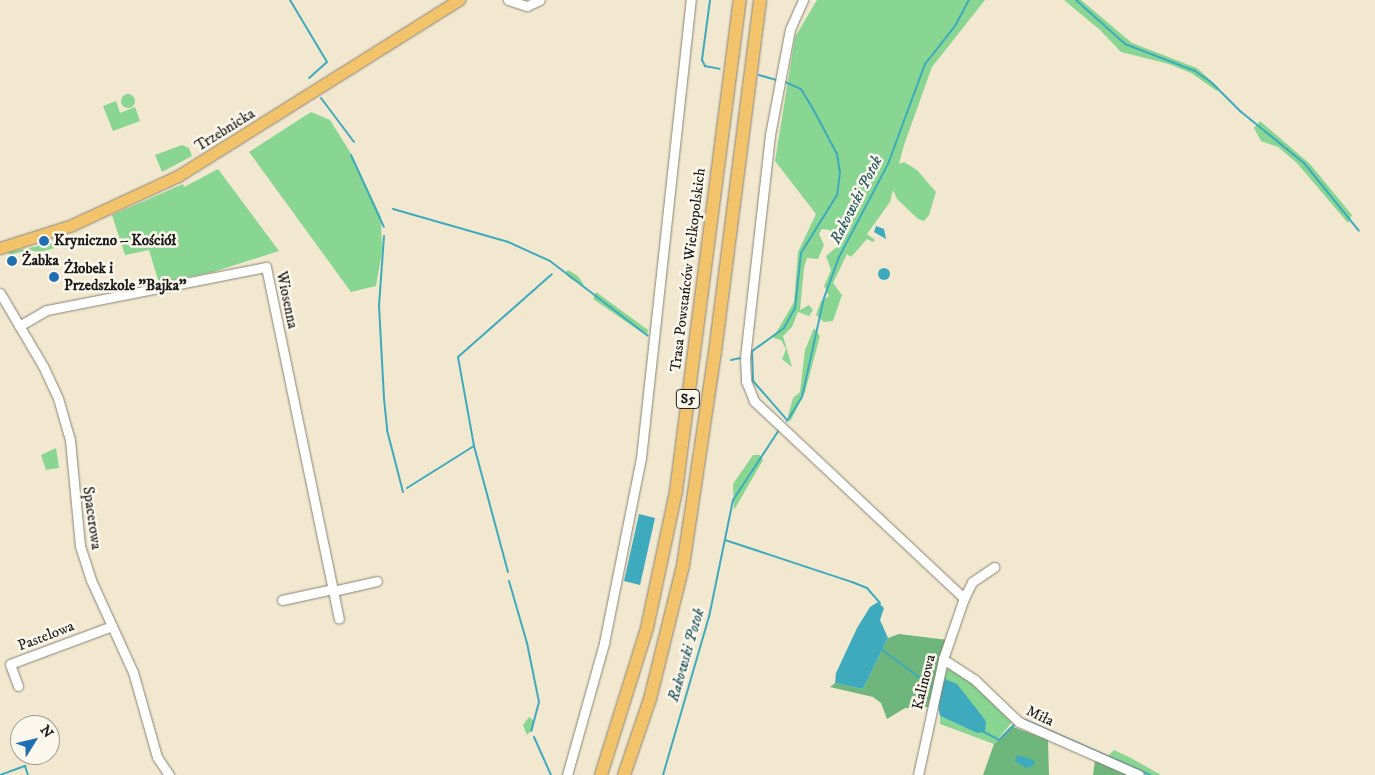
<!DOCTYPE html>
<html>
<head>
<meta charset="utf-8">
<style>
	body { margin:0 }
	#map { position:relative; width:1375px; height:775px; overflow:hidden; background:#f2e8cf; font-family:"IM FELL DW Pica",serif }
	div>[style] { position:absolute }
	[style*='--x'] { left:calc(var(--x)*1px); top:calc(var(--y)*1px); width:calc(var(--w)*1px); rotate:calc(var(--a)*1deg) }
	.green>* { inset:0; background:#89d592 }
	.round { border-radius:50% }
	.forest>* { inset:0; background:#6eb67c }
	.water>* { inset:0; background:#3eaabd }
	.stream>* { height:2px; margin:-1px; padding:0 1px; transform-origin:1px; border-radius:1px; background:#3eaabd }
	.roads { filter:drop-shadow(0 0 1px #878276) drop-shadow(0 0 1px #878276) }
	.minor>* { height:9px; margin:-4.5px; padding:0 4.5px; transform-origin:4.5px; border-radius:4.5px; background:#fff }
	.major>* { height:11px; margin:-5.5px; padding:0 5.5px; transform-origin:5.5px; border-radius:5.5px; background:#f2c36a }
	.highway>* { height:12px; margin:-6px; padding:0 6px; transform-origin:6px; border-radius:6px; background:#f2c36a }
	.dots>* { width:14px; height:14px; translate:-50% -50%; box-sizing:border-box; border:2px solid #fbf7ec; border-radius:50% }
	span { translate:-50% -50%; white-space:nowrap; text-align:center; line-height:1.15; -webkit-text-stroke:5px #fbf7ec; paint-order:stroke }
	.shield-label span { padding:1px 4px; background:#fbf7ec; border:1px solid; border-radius:4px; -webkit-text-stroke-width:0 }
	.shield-label { font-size:14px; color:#1c1c1c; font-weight:700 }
	.street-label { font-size:15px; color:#1c1c1c }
	.poi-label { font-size:15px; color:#1c1c1c; font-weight:700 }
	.left { translate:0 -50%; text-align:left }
	.water-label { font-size:16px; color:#2b5c64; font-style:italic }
	.north { position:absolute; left:10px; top:715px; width:50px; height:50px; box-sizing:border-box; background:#fbf7ec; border:1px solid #a29f99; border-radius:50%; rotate:54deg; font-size:14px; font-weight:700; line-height:20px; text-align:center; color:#1c1c1c }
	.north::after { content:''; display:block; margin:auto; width:18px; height:22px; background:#1f6fb2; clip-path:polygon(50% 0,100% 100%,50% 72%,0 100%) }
</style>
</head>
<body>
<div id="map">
	<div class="green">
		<div style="clip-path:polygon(817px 0,985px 0,932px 67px,904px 145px,899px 164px,904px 162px,917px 170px,936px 192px,929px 215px,924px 221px,918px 219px,897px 199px,893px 190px,890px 202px,867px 234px,875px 240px,873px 242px,867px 239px,851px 257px,847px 254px,833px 283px,842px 295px,833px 321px,824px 322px,816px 315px,821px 301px,829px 296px,824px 286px,831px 270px,826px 256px,840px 244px,829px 230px,822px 229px,819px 234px,824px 245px,818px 259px,807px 258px,804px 268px,800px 310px,809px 305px,813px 310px,809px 316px,798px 312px,792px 327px,783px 336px,792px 367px,782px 359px,786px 349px,781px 340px,773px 338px,794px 302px,798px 252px,816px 214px,775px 161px,795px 37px)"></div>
		<div style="clip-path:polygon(1064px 0,1081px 0,1132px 43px,1197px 68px,1218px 87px,1217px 91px,1191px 73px,1169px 64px,1121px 52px,1100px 30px)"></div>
		<div class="round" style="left:121px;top:94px;width:14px;height:14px"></div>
		<div style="clip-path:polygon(116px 101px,120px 113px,135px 107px,140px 121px,113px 131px,103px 106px)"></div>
		<div style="clip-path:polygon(311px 112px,330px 120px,350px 152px,381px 217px,382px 251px,376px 286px,351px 292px,249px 152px)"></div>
		<div style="clip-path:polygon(1260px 121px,1310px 164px,1352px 215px,1348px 223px,1296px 162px,1278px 147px,1261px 141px,1254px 128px)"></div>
		<div style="clip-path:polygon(182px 145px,189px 148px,192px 156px,162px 172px,155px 155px)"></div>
		<div style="clip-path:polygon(218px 169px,279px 251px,213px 272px,159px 283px,149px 250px,125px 255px,112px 215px,183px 184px,184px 187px)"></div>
		<div style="clip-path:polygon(53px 243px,55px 248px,40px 252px,29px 250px,9px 255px,9px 252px)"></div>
		<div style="clip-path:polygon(568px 270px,578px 276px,584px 285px,571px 279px,565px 273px)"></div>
		<div style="clip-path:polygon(596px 292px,648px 330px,647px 336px,593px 299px)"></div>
		<div style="clip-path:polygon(814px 328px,820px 336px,805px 392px,790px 422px,788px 416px,793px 398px,800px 392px,805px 350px)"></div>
		<div style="clip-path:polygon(56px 448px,59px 468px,46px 470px,41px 455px)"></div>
		<div style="clip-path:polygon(753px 455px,760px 455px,763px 460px,734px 510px,733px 484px)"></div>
		<div style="clip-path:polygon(949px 665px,958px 670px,1012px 722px,994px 744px,940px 724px,940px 716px,977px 733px,986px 721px,968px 701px,941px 684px)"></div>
		<div style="clip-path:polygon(529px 717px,534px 721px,533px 729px,527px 735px,523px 725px)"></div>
		<div style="clip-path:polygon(1114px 750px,1131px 758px,1161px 775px,1144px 775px,1107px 757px)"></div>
	</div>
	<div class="forest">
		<div style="clip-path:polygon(899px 634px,948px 640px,928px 707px,905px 708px,887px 719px,881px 703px,873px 697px,830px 687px,835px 683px,863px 689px,888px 638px)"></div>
		<div style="clip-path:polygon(1011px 726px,1048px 740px,1049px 775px,983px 775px,994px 744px)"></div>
		<div style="clip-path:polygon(1095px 760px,1132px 775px,1093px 775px)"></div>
	</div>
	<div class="water">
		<div style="clip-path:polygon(876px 226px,884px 229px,886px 239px,874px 232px)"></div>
		<div class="round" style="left:878px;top:268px;width:12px;height:12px"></div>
		<div style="clip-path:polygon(639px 514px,655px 518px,640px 585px,624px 581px)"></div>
		<div style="clip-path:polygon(878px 602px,884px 608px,880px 620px,888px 638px,863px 689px,835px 683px,836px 673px,857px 628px,870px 607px)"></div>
		<div style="clip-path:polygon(945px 679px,957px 684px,986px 721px,985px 732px,977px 733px,940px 716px,937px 700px)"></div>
		<div style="clip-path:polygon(1017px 755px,1031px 759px,1035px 762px,1033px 766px,1026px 768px,1015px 761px)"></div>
	</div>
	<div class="stream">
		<div style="--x:290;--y:0;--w:72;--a:59.2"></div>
		<div style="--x:327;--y:62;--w:24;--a:138"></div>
		<div style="--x:710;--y:0;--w:61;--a:97.6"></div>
		<div style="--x:702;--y:60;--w:7;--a:63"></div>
		<div style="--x:705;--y:66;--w:15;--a:11"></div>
		<div style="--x:1076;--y:0;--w:66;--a:41.9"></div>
		<div style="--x:1125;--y:44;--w:75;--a:21.1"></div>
		<div style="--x:1195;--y:71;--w:21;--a:35"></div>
		<div style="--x:1212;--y:83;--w:40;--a:45"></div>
		<div style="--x:1240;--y:111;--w:82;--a:39.1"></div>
		<div style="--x:1304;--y:163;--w:87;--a:51"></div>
		<div style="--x:759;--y:75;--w:18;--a:16"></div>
		<div style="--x:785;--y:82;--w:17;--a:24"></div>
		<div style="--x:801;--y:89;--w:21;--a:59"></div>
		<div style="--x:812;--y:107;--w:53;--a:62"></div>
		<div style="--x:837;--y:154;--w:18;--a:81"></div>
		<div style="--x:840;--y:172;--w:23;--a:97"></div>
		<div style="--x:837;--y:195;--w:68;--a:121.8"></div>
		<div style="--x:801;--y:253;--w:55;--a:96.2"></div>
		<div style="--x:795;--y:308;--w:23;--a:119"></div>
		<div style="--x:784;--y:328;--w:39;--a:144"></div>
		<div style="--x:752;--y:351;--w:30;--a:88"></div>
		<div style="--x:753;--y:381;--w:52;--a:48.9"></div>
		<div style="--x:321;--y:98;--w:55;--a:53.1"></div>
		<div style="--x:351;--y:155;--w:79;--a:65.4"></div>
		<div style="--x:393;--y:209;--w:120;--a:16"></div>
		<div style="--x:508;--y:242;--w:46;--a:24.3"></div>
		<div style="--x:550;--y:261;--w:123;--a:37.4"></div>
		<div style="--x:384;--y:236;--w:70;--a:94.1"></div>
		<div style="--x:379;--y:306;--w:93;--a:86.9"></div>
		<div style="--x:384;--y:399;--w:31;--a:84"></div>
		<div style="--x:387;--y:430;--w:64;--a:75.5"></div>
		<div style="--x:731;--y:360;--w:10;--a:-11"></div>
		<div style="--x:787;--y:421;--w:28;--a:-58"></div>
		<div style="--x:802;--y:397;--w:101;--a:-77.5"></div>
		<div style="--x:824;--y:298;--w:44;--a:-69.9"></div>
		<div style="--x:839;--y:257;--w:105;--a:-62.2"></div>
		<div style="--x:888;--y:164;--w:107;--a:-69.7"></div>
		<div style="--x:925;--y:64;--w:48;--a:-51.7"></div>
		<div style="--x:955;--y:26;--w:30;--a:-62"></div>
		<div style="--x:407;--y:488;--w:79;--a:-32.1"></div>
		<div style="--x:725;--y:540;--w:134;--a:18.3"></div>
		<div style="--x:852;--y:582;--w:16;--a:22"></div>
		<div style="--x:867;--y:588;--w:20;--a:49"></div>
		<div style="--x:508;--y:572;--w:131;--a:-105.1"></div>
		<div style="--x:474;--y:446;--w:90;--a:-100.2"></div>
		<div style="--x:458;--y:357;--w:125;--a:-41.4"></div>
		<div style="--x:509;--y:581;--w:65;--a:73.8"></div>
		<div style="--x:527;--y:643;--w:60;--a:78.5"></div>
		<div style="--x:539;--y:702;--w:30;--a:105"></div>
		<div style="--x:881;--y:649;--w:64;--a:36.7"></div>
		<div style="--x:1025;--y:720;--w:137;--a:23.7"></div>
		<div style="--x:984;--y:732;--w:17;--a:28"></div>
		<div style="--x:999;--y:740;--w:23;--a:-45"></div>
		<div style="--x:534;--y:737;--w:42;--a:65.9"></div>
		<div style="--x:0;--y:775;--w:27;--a:-20"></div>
		<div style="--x:25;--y:766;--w:9;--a:72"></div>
		<div style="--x:663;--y:775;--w:165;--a:-73.8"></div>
		<div style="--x:709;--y:617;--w:119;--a:-78.4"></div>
		<div style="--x:733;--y:500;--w:84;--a:-56.7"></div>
	</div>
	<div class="roads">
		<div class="minor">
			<div style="--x:508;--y:0;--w:20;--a:18"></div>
			<div style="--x:527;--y:6;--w:14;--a:-25"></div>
			<div style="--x:803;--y:0;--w:32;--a:114"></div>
			<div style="--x:790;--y:29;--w:108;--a:100.7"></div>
			<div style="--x:770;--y:135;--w:225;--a:96.4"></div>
			<div style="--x:745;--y:359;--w:22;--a:87"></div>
			<div style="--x:746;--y:381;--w:22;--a:68"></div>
			<div style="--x:754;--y:401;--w:288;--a:43.2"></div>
			<div style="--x:0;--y:293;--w:85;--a:59.5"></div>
			<div style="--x:43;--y:366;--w:35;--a:65"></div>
			<div style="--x:58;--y:398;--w:44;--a:74.1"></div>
			<div style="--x:70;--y:440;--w:106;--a:84.6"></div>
			<div style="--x:80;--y:546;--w:36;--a:72"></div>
			<div style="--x:91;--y:580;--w:101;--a:65.5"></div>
			<div style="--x:133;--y:672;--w:88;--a:74.2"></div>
			<div style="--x:157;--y:757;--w:22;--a:56"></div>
			<div style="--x:19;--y:326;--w:32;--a:-30"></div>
			<div style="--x:47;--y:310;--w:223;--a:-11.1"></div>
			<div style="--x:266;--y:267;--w:359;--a:78.3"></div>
			<div style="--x:333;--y:591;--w:45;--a:-12.8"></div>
			<div style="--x:282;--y:600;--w:52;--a:-12.2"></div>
			<div style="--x:943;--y:659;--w:38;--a:33"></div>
			<div style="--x:975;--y:680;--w:61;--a:43.7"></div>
			<div style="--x:1019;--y:722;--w:131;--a:23.8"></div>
			<div style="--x:18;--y:686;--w:23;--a:-110"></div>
			<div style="--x:10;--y:664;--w:109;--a:-20.4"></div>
			<div style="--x:567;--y:775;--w:137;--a:-74.3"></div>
			<div style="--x:604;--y:643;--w:189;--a:-78.7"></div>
			<div style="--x:641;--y:458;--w:461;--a:-83.8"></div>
			<div style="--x:918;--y:775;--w:119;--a:-77.8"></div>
			<div style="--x:943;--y:659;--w:65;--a:-71"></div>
			<div style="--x:964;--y:598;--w:18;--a:-63"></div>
			<div style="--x:972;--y:582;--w:27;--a:-34"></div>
		</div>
		<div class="major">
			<div style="--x:0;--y:248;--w:76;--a:-17.7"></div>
			<div style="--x:72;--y:225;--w:117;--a:-24.8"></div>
			<div style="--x:178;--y:176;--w:332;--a:-32.1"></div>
		</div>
		<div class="highway">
			<div style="--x:601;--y:775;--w:154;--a:-72.6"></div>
			<div style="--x:647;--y:628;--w:140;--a:-78"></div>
			<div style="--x:676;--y:491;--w:495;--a:-82.6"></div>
			<div style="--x:624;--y:775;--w:80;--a:-71.1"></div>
			<div style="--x:650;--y:699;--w:137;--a:-76.1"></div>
			<div style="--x:683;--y:566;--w:216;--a:-81.5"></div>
			<div style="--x:715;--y:352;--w:355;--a:-82.7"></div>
		</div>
	</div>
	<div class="dots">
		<div style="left:44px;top:241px;background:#1f6fb2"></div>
		<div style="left:12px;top:261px;background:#1f6fb2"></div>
		<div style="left:54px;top:277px;background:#1f6fb2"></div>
	</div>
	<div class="shield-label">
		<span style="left:688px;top:399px">S5</span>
	</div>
	<div class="street-label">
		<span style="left:225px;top:130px;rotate:-32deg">Trzebnicka</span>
		<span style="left:688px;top:270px;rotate:-83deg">Trasa Powstańców Wielkopolskich</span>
		<span style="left:287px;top:300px;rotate:78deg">Wiosenna</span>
		<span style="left:92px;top:518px;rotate:82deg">Spacerowa</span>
		<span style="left:46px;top:636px;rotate:-21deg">Pastelowa</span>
		<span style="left:924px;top:682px;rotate:-76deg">Kalinowa</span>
		<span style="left:1040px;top:716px;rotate:26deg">Miła</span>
	</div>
	<div class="poi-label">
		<span class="left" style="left:54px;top:241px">Kryniczno – Kościół</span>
		<span class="left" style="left:22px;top:261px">Żabka</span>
		<span class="left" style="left:64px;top:277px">Żłobek i<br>Przedszkole "Bajka"</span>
	</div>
	<div class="water-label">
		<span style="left:856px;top:200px;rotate:-63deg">Rakowski Potok</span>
		<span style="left:686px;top:655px;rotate:-74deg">Rakowski Potok</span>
	</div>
	<div class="north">N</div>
</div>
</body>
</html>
